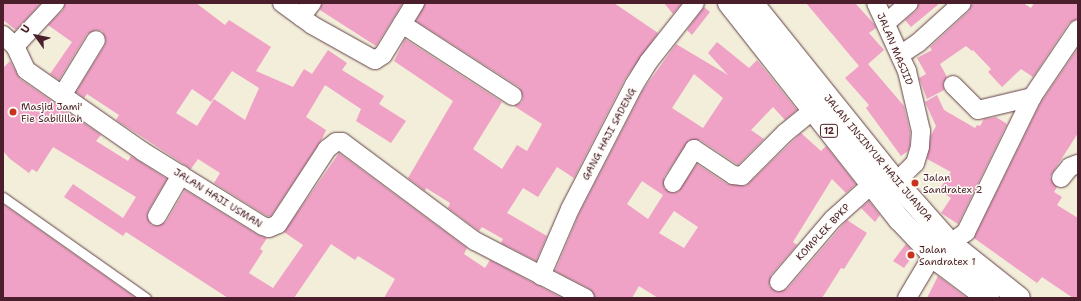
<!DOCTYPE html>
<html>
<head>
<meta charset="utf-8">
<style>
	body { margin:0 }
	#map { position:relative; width:1081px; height:301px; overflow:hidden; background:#f2eed9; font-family:"Shantell Sans",sans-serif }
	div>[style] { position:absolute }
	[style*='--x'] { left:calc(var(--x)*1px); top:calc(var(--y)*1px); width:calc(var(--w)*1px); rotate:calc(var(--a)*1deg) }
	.building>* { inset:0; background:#efa2c6 }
	.roads { filter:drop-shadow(0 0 1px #633e45) drop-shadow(0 0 1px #633e45) }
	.lane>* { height:9px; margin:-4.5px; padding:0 4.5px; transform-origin:4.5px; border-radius:4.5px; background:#fff }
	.street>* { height:18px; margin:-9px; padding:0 9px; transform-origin:9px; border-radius:9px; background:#fff }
	.highway>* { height:22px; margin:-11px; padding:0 11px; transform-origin:11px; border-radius:11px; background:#fff }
	.dots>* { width:11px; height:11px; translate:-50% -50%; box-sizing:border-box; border:2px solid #fdfcf7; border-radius:50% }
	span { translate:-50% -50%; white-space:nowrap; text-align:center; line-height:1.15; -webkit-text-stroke:3px #fdfcf7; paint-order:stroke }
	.shield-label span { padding:1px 3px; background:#fdfcf7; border:1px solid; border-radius:3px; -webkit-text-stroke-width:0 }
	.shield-label { font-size:9px; color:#4a1f2b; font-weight:700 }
	.street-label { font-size:10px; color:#4a1f2b }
	.poi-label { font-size:10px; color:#4a1f2b }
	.left { translate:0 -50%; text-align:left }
	.frame { position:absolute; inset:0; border:4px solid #4a1f2b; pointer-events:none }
	.north { position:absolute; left:16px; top:16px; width:40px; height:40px; -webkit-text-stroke:3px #fdfcf7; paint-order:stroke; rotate:303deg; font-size:11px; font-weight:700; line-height:16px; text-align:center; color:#4a1f2b }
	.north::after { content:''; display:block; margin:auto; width:14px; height:18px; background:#4a1f2b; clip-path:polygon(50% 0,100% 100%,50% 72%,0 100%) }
</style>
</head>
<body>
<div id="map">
	<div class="building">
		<div style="clip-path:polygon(3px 3px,41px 3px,16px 30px,3px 20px)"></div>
		<div style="clip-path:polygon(evenodd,65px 3px,196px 3px,225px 25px,229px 20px,271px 47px,256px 71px,293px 87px,304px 69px,312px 74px,328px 50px,347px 63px,342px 70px,384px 96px,379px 104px,406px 121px,391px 143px,356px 121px,361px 109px,325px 85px,306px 117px,326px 130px,322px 139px,271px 216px,267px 216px,214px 183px,220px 173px,198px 159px,191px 169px,116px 120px,119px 115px,87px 94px,84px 98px,76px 92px,105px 45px,106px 40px,102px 31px,96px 30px,87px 34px,59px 80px,50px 74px,72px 42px,48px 25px,63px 10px,65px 3px,232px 71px,259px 88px,245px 120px,214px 99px,197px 126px,176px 113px,192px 89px,211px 102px,232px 71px)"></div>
		<div style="clip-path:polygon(322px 3px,403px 3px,376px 46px,320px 10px)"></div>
		<div style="clip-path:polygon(425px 3px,614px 3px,658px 33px,625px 79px,574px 178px,557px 167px,538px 197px,523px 188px,507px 213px,547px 236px,536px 261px,501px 243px,503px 239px,482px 227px,479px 231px,448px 208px,450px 203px,426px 188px,425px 191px,408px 178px,453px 101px,394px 61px,405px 39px,502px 102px,473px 149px,502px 169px,517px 145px,527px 151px,542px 124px,514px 106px,522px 102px,523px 97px,519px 87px,416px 21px)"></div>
		<div style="clip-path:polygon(664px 3px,682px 3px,673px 14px)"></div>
		<div style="clip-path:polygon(806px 3px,855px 3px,875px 25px,876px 28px,869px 33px,884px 50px,868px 64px,904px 106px,910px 131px,910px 145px,908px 151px,901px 156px,866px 108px,869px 105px,845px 78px,859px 66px)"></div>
		<div style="clip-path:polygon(919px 3px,940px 3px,911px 27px,905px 20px,916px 11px)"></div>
		<div style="clip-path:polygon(972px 3px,1023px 3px,1031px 8px,1034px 3px,1078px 3px,1078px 19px,1069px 23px,1033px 77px,1021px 69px,1002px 87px,988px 72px,991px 69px,973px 50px,972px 51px,966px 46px,940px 64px,947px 77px,943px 83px,944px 90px,927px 99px,919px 78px,926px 74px,917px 58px,932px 50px,930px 47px,969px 11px)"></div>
		<div style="clip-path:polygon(704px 7px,710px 12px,692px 35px,687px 30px)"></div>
		<div style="clip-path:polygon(evenodd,717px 42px,749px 68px,757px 60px,797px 110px,785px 120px,773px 107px,751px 130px,764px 139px,738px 165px,700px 140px,689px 140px,664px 177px,664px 188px,672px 193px,678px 192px,697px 164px,727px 184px,746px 186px,801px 133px,821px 151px,826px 146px,856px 184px,846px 193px,832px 179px,793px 242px,797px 245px,771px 275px,769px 286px,777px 292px,787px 289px,847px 220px,867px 233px,844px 269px,841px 268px,822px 298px,658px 298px,639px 286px,632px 298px,595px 298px,590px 289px,555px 271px,579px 214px,643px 90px,676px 44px,728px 75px,708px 53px,717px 42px,694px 74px,723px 98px,703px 128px,672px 108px,694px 74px,717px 42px,642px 181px,663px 195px,648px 219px,627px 204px,642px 181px,717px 42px,674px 211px,698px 227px,684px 248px,659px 233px,674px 211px)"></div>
		<div style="clip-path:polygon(1078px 48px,1078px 133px,1050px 177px,1057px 187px,1054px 192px,1062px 197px,1057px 205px,1078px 218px,1078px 298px,1073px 298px,1042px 277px,1037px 283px,974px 238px,1041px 102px)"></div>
		<div style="clip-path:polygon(10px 61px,20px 79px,101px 135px,96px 141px,128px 161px,131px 156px,167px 179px,148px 211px,147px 216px,151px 225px,157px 226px,166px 222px,185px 190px,258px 235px,267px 238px,260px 249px,263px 251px,249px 273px,273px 288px,303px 245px,284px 232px,339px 153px,467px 248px,464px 254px,485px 268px,490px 260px,562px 298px,384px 298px,395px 279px,358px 256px,355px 260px,331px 244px,294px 298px,228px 298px,126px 232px,123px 236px,64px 197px,73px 184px,123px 218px,136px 197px,53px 147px,37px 172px,32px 169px,29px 173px,10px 159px,3px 151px,3px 68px)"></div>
		<div style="clip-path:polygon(937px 95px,944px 110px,975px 128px,977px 125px,980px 126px,984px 119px,996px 117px,1007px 124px,958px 224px,941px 213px,951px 198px,939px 190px,951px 172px,927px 159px,931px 135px,936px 126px,925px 102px)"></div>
		<div style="clip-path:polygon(869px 201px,880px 215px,875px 222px,861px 208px)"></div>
		<div style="clip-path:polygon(3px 204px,136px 298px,3px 298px)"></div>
		<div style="clip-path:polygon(906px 244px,915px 253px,904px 268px,893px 261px)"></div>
		<div style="clip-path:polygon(938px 276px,967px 298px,927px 298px)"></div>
	</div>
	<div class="roads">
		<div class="lane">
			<div style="--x:3;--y:197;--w:175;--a:35.2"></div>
		</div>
		<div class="street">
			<div style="--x:282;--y:3;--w:37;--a:36"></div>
			<div style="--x:312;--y:25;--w:72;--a:29.1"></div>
			<div style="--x:375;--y:60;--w:9;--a:-32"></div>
			<div style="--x:383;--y:55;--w:61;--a:-58.4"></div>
			<div style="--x:876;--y:3;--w:75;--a:65.5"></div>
			<div style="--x:907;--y:71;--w:62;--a:76.9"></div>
			<div style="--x:921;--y:131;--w:16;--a:94"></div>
			<div style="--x:920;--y:147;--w:17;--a:107"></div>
			<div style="--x:915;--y:163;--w:27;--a:135"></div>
			<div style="--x:301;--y:17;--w:18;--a:-52"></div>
			<div style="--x:886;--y:23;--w:30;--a:-41"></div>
			<div style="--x:402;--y:24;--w:132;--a:33"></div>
			<div style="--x:3;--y:35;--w:16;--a:43"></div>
			<div style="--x:15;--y:46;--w:26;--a:65"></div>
			<div style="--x:26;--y:70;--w:141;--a:34.9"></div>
			<div style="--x:142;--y:151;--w:142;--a:31.8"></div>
			<div style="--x:263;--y:226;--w:6;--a:18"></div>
			<div style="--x:269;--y:228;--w:10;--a:-24"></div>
			<div style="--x:278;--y:224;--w:90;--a:-56.8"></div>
			<div style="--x:327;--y:149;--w:11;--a:-38"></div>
			<div style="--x:336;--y:142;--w:6;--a:0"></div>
			<div style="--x:342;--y:142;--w:166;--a:36.7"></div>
			<div style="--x:475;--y:241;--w:124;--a:27.4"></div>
			<div style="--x:15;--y:46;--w:59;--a:-47.1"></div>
			<div style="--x:900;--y:55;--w:22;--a:-34"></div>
			<div style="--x:918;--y:43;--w:59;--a:-42.3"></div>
			<div style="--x:953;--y:85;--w:35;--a:45"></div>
			<div style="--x:978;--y:110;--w:56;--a:-13.5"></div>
			<div style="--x:63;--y:94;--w:63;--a:-58.6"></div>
			<div style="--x:1061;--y:178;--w:14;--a:-51"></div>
			<div style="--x:1070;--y:167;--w:9;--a:-21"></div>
			<div style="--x:673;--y:183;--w:40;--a:-58"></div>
			<div style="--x:694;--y:149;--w:47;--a:33.7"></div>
			<div style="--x:733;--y:175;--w:9;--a:6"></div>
			<div style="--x:742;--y:176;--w:61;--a:-45"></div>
			<div style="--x:785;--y:133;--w:36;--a:-39"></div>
			<div style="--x:157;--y:216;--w:48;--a:-59.7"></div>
			<div style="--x:541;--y:276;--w:73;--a:-66.6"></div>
			<div style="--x:570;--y:209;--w:140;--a:-62.7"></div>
			<div style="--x:634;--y:85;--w:28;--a:-58"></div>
			<div style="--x:649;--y:61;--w:74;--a:-51.6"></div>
			<div style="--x:779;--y:282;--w:83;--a:-49.4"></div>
			<div style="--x:833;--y:219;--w:51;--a:-41.8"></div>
			<div style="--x:907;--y:298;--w:49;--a:-59.2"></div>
			<div style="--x:932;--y:256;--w:42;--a:-35.2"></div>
			<div style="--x:966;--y:232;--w:150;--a:-63.9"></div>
			<div style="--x:1032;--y:97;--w:82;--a:-55.9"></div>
		</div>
		<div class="highway">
			<div style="--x:729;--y:3;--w:276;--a:51.8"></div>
			<div style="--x:900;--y:220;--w:58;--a:46.4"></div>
			<div style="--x:940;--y:262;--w:60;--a:36.9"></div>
			<div style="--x:752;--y:3;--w:230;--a:51.2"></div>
			<div style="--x:896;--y:182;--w:81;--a:48.5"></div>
			<div style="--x:950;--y:243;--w:88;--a:38.6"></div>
		</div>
	</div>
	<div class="dots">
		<div style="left:13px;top:112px;background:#c8321e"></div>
		<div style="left:915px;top:183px;background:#c8321e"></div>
		<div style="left:911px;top:255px;background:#c8321e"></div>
	</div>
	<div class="shield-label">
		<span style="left:829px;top:131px">12</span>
	</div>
	<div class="street-label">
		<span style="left:895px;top:49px;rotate:67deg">JALAN MASJID</span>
		<span style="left:609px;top:134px;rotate:-62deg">GANG HAJI SADENG</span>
		<span style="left:878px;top:158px;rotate:50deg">JALAN INSINYUR HAJI JUANDA</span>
		<span style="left:218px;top:198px;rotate:32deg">JALAN HAJI USMAN</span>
		<span style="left:823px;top:232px;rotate:-47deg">KOMPLEK BPKP</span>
	</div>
	<div class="poi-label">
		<span class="left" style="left:21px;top:112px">Masjid Jami'<br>Fie Sabilillah</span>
		<span class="left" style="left:923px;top:183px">Jalan<br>Sandratex 2</span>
		<span class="left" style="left:919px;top:255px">Jalan<br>Sandratex 1</span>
	</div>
	<div class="frame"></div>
	<div class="north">U</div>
</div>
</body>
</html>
